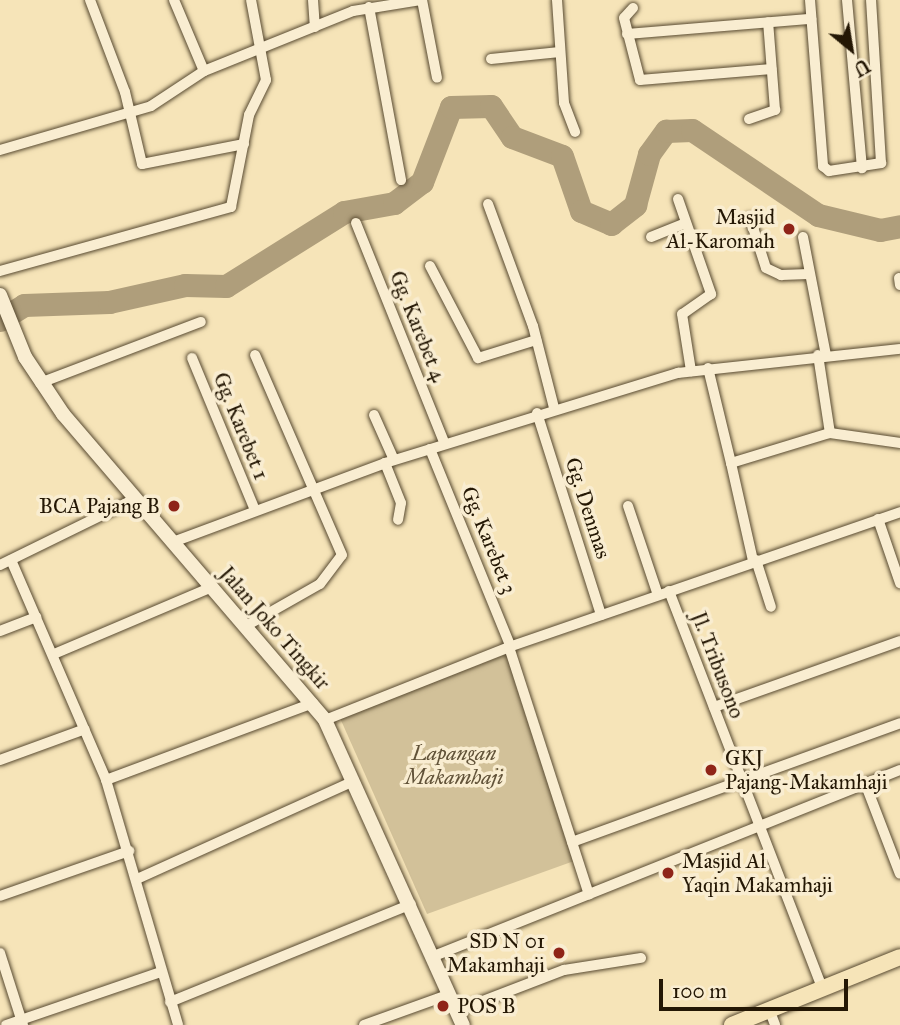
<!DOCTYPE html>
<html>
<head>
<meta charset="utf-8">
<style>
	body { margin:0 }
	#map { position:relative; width:900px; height:1025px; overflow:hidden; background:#f6e4b8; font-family:"IM FELL Great Primer",serif }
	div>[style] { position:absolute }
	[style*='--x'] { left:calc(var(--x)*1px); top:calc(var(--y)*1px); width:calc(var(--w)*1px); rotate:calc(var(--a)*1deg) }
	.green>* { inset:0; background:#d2c199 }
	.river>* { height:23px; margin:-11.5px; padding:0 11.5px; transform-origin:11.5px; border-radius:11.5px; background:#af9e7b }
	.roads { filter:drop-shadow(0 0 2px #584a31) drop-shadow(0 0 2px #584a31) }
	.street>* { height:10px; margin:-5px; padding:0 5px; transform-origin:5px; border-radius:5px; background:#f9edd1 }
	.secondary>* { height:14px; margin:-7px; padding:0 7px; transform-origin:7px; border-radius:7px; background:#f9edd1 }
	.primary>* { height:16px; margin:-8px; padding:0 8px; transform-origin:8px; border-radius:8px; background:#f6e4b8 }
	.dots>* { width:19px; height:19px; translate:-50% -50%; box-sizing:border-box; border:4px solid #f9edd1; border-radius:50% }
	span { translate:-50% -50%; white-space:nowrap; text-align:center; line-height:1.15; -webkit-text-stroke:7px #f9edd1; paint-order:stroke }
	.poi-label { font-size:21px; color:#241704 }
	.right { translate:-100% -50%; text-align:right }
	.left { translate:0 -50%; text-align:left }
	.street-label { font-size:21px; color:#241704 }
	.park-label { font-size:21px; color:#615238; font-style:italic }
	.north { position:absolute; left:816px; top:14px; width:70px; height:70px; -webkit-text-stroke:5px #f9edd1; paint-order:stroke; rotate:150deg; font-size:19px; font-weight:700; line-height:28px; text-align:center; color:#241704 }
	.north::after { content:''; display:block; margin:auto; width:24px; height:32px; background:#241704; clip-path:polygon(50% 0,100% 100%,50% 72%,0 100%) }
	.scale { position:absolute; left:659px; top:979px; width:189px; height:32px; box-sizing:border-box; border:4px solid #241704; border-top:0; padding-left:9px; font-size:21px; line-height:24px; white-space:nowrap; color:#241704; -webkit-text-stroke:5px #f9edd1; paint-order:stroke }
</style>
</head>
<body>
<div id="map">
	<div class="green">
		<div style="clip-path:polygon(507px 654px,574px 861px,427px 914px,340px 718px)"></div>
	</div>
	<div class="river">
		<div style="--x:0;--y:320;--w:28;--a:-32"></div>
		<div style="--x:24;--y:305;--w:85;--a:-2"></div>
		<div style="--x:109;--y:302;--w:78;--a:-12.6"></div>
		<div style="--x:185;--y:285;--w:41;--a:1.4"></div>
		<div style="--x:226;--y:286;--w:139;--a:-32.1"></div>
		<div style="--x:344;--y:212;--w:51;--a:-10.2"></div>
		<div style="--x:394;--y:203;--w:35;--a:-37"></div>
		<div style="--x:422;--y:182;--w:80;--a:-68.9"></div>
		<div style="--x:451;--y:107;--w:40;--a:-1.4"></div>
		<div style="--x:491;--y:106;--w:37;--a:56"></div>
		<div style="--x:512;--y:137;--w:53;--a:20.8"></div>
		<div style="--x:562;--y:156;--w:58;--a:70.9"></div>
		<div style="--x:581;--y:211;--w:33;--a:23"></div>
		<div style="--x:611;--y:224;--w:31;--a:-38"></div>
		<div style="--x:635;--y:205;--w:53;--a:-74.6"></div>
		<div style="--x:649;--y:154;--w:29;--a:-54"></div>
		<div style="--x:666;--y:131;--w:26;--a:-2"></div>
		<div style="--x:692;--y:130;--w:152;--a:34"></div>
		<div style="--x:818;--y:215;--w:64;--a:13.6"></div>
		<div style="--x:880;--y:230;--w:20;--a:-11"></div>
	</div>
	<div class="roads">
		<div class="street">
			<div style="--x:90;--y:0;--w:98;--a:69.2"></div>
			<div style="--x:125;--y:92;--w:74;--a:76.7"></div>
			<div style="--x:142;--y:164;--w:104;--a:-11.1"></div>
			<div style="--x:174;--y:0;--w:77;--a:67.1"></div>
			<div style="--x:313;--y:0;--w:27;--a:86"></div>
			<div style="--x:422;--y:0;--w:79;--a:79.1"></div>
			<div style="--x:557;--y:0;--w:103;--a:86.1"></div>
			<div style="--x:564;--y:103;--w:31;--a:69"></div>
			<div style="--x:810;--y:0;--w:167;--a:85.5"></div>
			<div style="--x:823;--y:166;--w:8;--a:40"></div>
			<div style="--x:829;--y:171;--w:53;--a:-8.7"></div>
			<div style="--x:881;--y:163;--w:163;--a:-93.5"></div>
			<div style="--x:847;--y:0;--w:169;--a:84.9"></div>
			<div style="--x:369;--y:7;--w:176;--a:79.5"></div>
			<div style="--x:633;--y:8;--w:13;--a:132"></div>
			<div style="--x:624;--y:18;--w:64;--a:75.5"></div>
			<div style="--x:640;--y:80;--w:132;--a:-4.8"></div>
			<div style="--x:627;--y:34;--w:185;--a:-4.7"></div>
			<div style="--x:491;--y:59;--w:69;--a:-5.8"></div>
			<div style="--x:749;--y:119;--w:28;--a:-19"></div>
			<div style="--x:775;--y:110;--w:88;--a:-94.5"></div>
			<div style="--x:0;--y:150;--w:157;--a:-16.2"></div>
			<div style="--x:151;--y:106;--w:64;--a:-33.4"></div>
			<div style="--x:204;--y:71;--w:161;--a:-21.9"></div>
			<div style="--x:353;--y:11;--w:70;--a:-9.1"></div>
			<div style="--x:678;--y:199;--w:101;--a:70.8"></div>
			<div style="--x:711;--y:294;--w:35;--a:145"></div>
			<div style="--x:682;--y:314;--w:58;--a:81"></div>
			<div style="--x:488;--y:204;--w:130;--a:69.8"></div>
			<div style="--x:533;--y:326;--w:85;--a:75.6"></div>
			<div style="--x:750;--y:218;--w:52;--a:72.3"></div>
			<div style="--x:766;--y:268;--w:17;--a:25"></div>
			<div style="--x:781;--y:275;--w:28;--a:-2"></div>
			<div style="--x:356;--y:223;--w:238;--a:68.1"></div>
			<div style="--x:651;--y:237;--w:35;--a:-22"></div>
			<div style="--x:803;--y:237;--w:120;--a:79"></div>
			<div style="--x:430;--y:266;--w:104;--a:62.4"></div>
			<div style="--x:478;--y:358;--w:61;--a:-17.2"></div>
			<div style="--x:0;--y:271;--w:240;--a:-15.5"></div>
			<div style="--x:231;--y:207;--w:94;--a:-78.9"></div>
			<div style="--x:249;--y:115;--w:39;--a:-64"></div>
			<div style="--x:266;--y:80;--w:81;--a:-100.6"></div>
			<div style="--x:899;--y:278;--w:7;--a:82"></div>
			<div style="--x:818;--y:355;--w:79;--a:81.3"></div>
			<div style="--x:192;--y:358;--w:165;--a:67.5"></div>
			<div style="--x:708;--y:368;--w:98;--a:76.4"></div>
			<div style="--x:731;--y:463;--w:103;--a:-16.9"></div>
			<div style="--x:830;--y:433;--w:71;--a:8.1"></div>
			<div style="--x:40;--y:383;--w:172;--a:-20.8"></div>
			<div style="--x:537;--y:413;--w:212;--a:72.4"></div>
			<div style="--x:374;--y:415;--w:49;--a:66"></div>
			<div style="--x:430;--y:449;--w:214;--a:67.8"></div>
			<div style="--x:385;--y:463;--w:43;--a:68.2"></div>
			<div style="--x:401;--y:503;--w:17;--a:100"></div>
			<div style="--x:731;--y:463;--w:100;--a:77.3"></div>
			<div style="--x:628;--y:506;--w:94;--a:71.4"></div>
			<div style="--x:878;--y:519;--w:68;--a:71"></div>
			<div style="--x:173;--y:542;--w:226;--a:-20.4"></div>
			<div style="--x:385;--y:463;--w:307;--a:-17.1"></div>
			<div style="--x:678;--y:373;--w:223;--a:-6.2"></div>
			<div style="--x:11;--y:560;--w:240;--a:66.6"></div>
			<div style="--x:106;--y:780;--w:255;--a:73.6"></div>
			<div style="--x:756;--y:560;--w:49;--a:72.3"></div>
			<div style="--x:0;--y:565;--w:150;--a:-26.1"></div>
			<div style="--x:669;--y:591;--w:425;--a:68.9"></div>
			<div style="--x:246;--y:626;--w:85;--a:-29.6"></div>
			<div style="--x:320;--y:584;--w:36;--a:-53"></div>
			<div style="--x:342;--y:555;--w:218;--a:-113.5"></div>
			<div style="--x:0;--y:631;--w:39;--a:-21"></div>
			<div style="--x:509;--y:647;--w:260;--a:72.1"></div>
			<div style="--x:54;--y:654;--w:172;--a:-23"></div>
			<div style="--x:714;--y:707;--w:197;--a:-19.5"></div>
			<div style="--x:325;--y:720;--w:198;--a:-21.6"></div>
			<div style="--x:509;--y:647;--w:414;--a:-19"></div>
			<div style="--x:0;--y:760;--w:90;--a:-20"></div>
			<div style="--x:106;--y:780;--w:221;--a:-20.4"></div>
			<div style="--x:865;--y:783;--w:97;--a:69"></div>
			<div style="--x:572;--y:842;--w:349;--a:-19.9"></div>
			<div style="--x:137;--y:879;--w:238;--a:-24.3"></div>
			<div style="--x:0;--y:896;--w:137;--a:-19.2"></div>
			<div style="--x:0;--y:953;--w:76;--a:72.3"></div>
			<div style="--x:434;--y:956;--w:502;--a:-21.76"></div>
			<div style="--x:170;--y:1002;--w:260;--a:-22.1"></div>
			<div style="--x:769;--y:1009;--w:17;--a:69"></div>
			<div style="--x:457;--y:1011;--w:115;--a:-21"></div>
			<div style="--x:564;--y:970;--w:78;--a:-8.9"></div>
			<div style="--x:6;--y:1025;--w:164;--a:-18.9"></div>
			<div style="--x:364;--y:1025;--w:91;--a:-19.8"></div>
		</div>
		<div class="secondary">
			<div style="--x:0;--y:295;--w:67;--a:68"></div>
			<div style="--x:25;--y:357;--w:69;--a:56.3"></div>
			<div style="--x:63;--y:414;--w:403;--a:49.4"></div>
			<div style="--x:325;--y:720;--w:335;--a:65.7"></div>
		</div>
		<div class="primary">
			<div style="--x:732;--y:1025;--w:181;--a:-22"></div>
		</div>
	</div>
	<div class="dots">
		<div style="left:789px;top:229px;background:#8f2418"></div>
		<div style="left:174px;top:506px;background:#8f2418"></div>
		<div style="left:711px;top:770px;background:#8f2418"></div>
		<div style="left:668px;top:873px;background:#8f2418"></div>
		<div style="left:559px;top:953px;background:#8f2418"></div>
		<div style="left:443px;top:1006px;background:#8f2418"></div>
	</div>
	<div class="poi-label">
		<span class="right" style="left:775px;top:229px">Masjid<br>Al-Karomah</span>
		<span class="right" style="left:160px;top:506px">BCA Pajang B</span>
		<span class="left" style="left:725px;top:770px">GKJ<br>Pajang-Makamhaji</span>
		<span class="left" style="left:682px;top:873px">Masjid Al<br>Yaqin Makamhaji</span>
		<span class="right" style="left:545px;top:953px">SD N 01<br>Makamhaji</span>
		<span class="left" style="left:457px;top:1006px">POS B</span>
	</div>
	<div class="street-label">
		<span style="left:418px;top:326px;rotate:68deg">Gg. Karebet 4</span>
		<span style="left:241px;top:426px;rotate:68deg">Gg. Karebet 1</span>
		<span style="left:588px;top:508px;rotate:72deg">Gg. Denmas</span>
		<span style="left:489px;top:540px;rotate:68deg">Gg. Karebet 3</span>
		<span style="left:275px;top:628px;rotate:49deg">Jalan Joko Tingkir</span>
		<span style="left:718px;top:665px;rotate:69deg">Jl. Tribusono</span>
	</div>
	<div class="park-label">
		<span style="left:454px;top:765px">Lapangan<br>Makamhaji</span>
	</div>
	<div class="north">U</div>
	<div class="scale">100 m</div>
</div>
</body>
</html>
